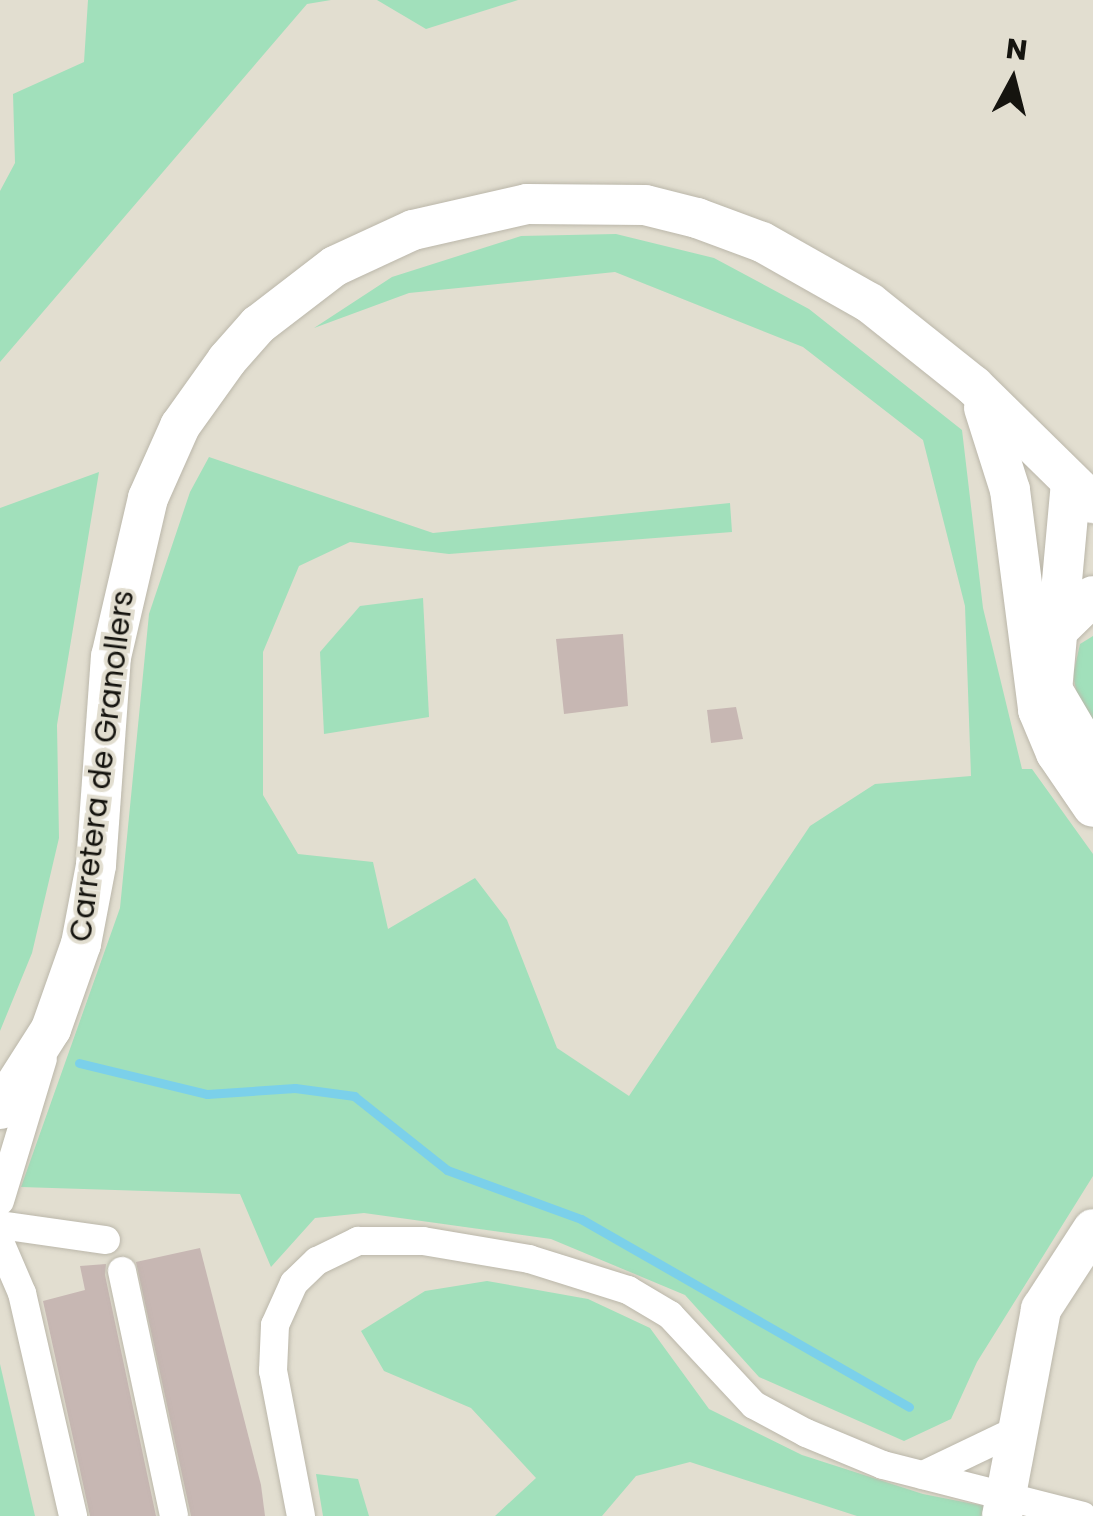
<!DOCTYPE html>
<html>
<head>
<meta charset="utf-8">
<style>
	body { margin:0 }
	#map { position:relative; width:1093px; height:1516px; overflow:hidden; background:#e2ded0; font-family:Poppins,sans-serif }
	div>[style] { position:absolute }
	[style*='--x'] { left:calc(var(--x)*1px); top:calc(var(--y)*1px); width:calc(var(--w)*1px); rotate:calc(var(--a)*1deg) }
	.green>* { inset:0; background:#a1e0bb }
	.stream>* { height:9px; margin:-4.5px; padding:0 4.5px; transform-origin:4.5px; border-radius:4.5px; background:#7bd0ea }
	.building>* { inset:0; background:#c7b7b3 }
	.roads { filter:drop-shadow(0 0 2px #bbb7aa) drop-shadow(0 0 2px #bbb7aa) }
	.street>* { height:28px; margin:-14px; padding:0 14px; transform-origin:14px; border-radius:14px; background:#fff }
	.secondary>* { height:40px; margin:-20px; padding:0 20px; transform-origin:20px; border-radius:20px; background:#fff }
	span { translate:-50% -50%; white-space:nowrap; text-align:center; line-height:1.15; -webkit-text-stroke:8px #e2ded0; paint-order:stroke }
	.street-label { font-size:30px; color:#15140f }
	.north { position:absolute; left:963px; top:30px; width:100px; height:100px; -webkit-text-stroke:8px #e2ded0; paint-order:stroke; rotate:7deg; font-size:28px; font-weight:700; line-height:40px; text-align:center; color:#15140f }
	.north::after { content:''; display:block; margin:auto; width:35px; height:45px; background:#15140f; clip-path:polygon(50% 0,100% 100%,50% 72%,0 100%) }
</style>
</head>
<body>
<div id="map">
	<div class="green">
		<div style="clip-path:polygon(88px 0,331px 0,307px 4px,0 362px,0 191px,15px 163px,13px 94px,84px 62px)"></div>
		<div style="clip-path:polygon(377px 0,518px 0,426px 29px)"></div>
		<div style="clip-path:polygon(616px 234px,714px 258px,809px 309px,962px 430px,983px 608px,1022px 769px,1032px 769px,1093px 854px,1093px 1176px,977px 1362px,951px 1419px,904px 1441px,759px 1377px,685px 1295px,551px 1239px,364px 1213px,315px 1218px,271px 1267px,240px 1194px,21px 1187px,120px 908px,149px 614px,190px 492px,209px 457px,433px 533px,730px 503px,732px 532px,449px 554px,350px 542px,299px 566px,263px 652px,263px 795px,298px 854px,373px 862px,388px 929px,475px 878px,507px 920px,557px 1048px,629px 1096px,810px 826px,875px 784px,971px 776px,965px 606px,923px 440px,803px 347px,615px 272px,409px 293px,314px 328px,392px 277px,521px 236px)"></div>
		<div style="clip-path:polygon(99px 472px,57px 725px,59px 838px,32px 953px,0 1031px,0 508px)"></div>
		<div style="clip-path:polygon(423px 598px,429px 717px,324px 734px,320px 652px,360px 606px)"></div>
		<div style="clip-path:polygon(1093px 636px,1093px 721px,1079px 704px,1073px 675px,1080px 644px)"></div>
		<div style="clip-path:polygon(487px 1281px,588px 1299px,650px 1328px,709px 1409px,802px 1455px,923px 1494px,984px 1506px,985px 1516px,857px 1516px,690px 1462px,636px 1476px,602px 1516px,495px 1516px,536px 1478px,471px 1408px,384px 1371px,361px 1331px,425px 1291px)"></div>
		<div style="clip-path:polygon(0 1364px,35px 1516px,0 1516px)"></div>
		<div style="clip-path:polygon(316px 1474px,358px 1479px,369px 1516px,323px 1516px)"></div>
	</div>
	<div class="stream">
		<div style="--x:79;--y:1063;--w:132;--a:13.6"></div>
		<div style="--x:207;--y:1094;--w:88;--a:-3.9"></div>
		<div style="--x:295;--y:1088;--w:60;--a:7.7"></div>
		<div style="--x:354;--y:1096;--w:119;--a:38.5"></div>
		<div style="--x:447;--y:1170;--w:143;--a:20.1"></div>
		<div style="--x:581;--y:1219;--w:378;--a:29.8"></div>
	</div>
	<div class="building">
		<div style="clip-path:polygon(623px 634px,628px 706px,564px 714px,556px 639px)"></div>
		<div style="clip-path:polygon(736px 707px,743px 739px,711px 743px,707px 710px)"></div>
		<div style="clip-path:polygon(200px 1248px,261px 1485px,265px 1516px,191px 1516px,136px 1262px)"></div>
		<div style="clip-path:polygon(106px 1264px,105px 1275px,156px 1516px,90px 1516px,43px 1301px,85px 1290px,80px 1266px)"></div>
	</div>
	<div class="roads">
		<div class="street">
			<div style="--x:0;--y:1201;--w:148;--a:-73.2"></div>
			<div style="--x:0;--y:1225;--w:107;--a:8.1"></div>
			<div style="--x:0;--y:1242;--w:56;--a:66.7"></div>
			<div style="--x:22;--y:1293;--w:229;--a:77.1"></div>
			<div style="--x:122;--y:1271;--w:250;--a:78"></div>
			<div style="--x:923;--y:1475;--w:104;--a:-25.6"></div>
			<div style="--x:301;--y:1516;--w:148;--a:-100.9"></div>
			<div style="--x:273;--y:1371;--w:46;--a:-87.5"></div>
			<div style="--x:275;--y:1325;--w:46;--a:-65.7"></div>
			<div style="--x:294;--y:1283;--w:32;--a:-44"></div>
			<div style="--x:317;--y:1261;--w:46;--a:-26"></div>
			<div style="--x:358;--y:1241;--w:65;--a:0"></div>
			<div style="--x:423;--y:1241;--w:108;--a:9.6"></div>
			<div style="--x:529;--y:1259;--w:104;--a:17.4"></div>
			<div style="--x:628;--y:1290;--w:49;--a:30.8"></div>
			<div style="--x:670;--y:1315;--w:123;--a:47"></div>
			<div style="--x:754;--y:1405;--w:59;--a:28.3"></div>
			<div style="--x:806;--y:1433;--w:83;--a:22.6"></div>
			<div style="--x:883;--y:1465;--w:206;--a:14.3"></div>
		</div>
		<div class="secondary">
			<div style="--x:984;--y:408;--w:86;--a:72.4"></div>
			<div style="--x:1010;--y:490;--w:222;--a:82.7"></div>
			<div style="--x:1038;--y:710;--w:47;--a:67.3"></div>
			<div style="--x:1056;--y:753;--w:65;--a:55.6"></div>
			<div style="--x:1071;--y:482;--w:208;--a:95.2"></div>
			<div style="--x:1052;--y:689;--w:81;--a:59.6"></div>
			<div style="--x:1054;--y:634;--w:54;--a:-44.3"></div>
			<div style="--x:0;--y:1109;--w:95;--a:-57.5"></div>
			<div style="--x:51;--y:1029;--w:90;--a:-70.6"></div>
			<div style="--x:81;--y:944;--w:80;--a:-79.2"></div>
			<div style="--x:96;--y:865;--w:209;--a:-85.9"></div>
			<div style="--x:111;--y:657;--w:163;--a:-76.9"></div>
			<div style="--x:148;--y:498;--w:79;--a:-66"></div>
			<div style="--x:180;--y:426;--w:81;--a:-54.5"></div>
			<div style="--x:227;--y:360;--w:47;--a:-48.5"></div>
			<div style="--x:258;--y:325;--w:97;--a:-37.5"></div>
			<div style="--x:335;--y:266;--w:86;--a:-24.8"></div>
			<div style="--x:413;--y:230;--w:117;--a:-12.8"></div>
			<div style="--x:527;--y:204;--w:118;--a:0.5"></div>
			<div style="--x:645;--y:205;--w:54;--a:14"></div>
			<div style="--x:697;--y:218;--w:69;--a:20.3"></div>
			<div style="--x:762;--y:242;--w:124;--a:29.5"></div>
			<div style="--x:870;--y:303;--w:133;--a:38.6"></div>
			<div style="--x:974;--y:386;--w:167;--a:44.5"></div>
			<div style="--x:1002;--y:1516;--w:211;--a:-79.3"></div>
			<div style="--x:1041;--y:1309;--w:95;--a:-57"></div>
		</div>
	</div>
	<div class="street-label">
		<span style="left:102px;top:766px;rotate:-83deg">Carretera de Granollers</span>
	</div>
	<div class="north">N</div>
</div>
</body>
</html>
